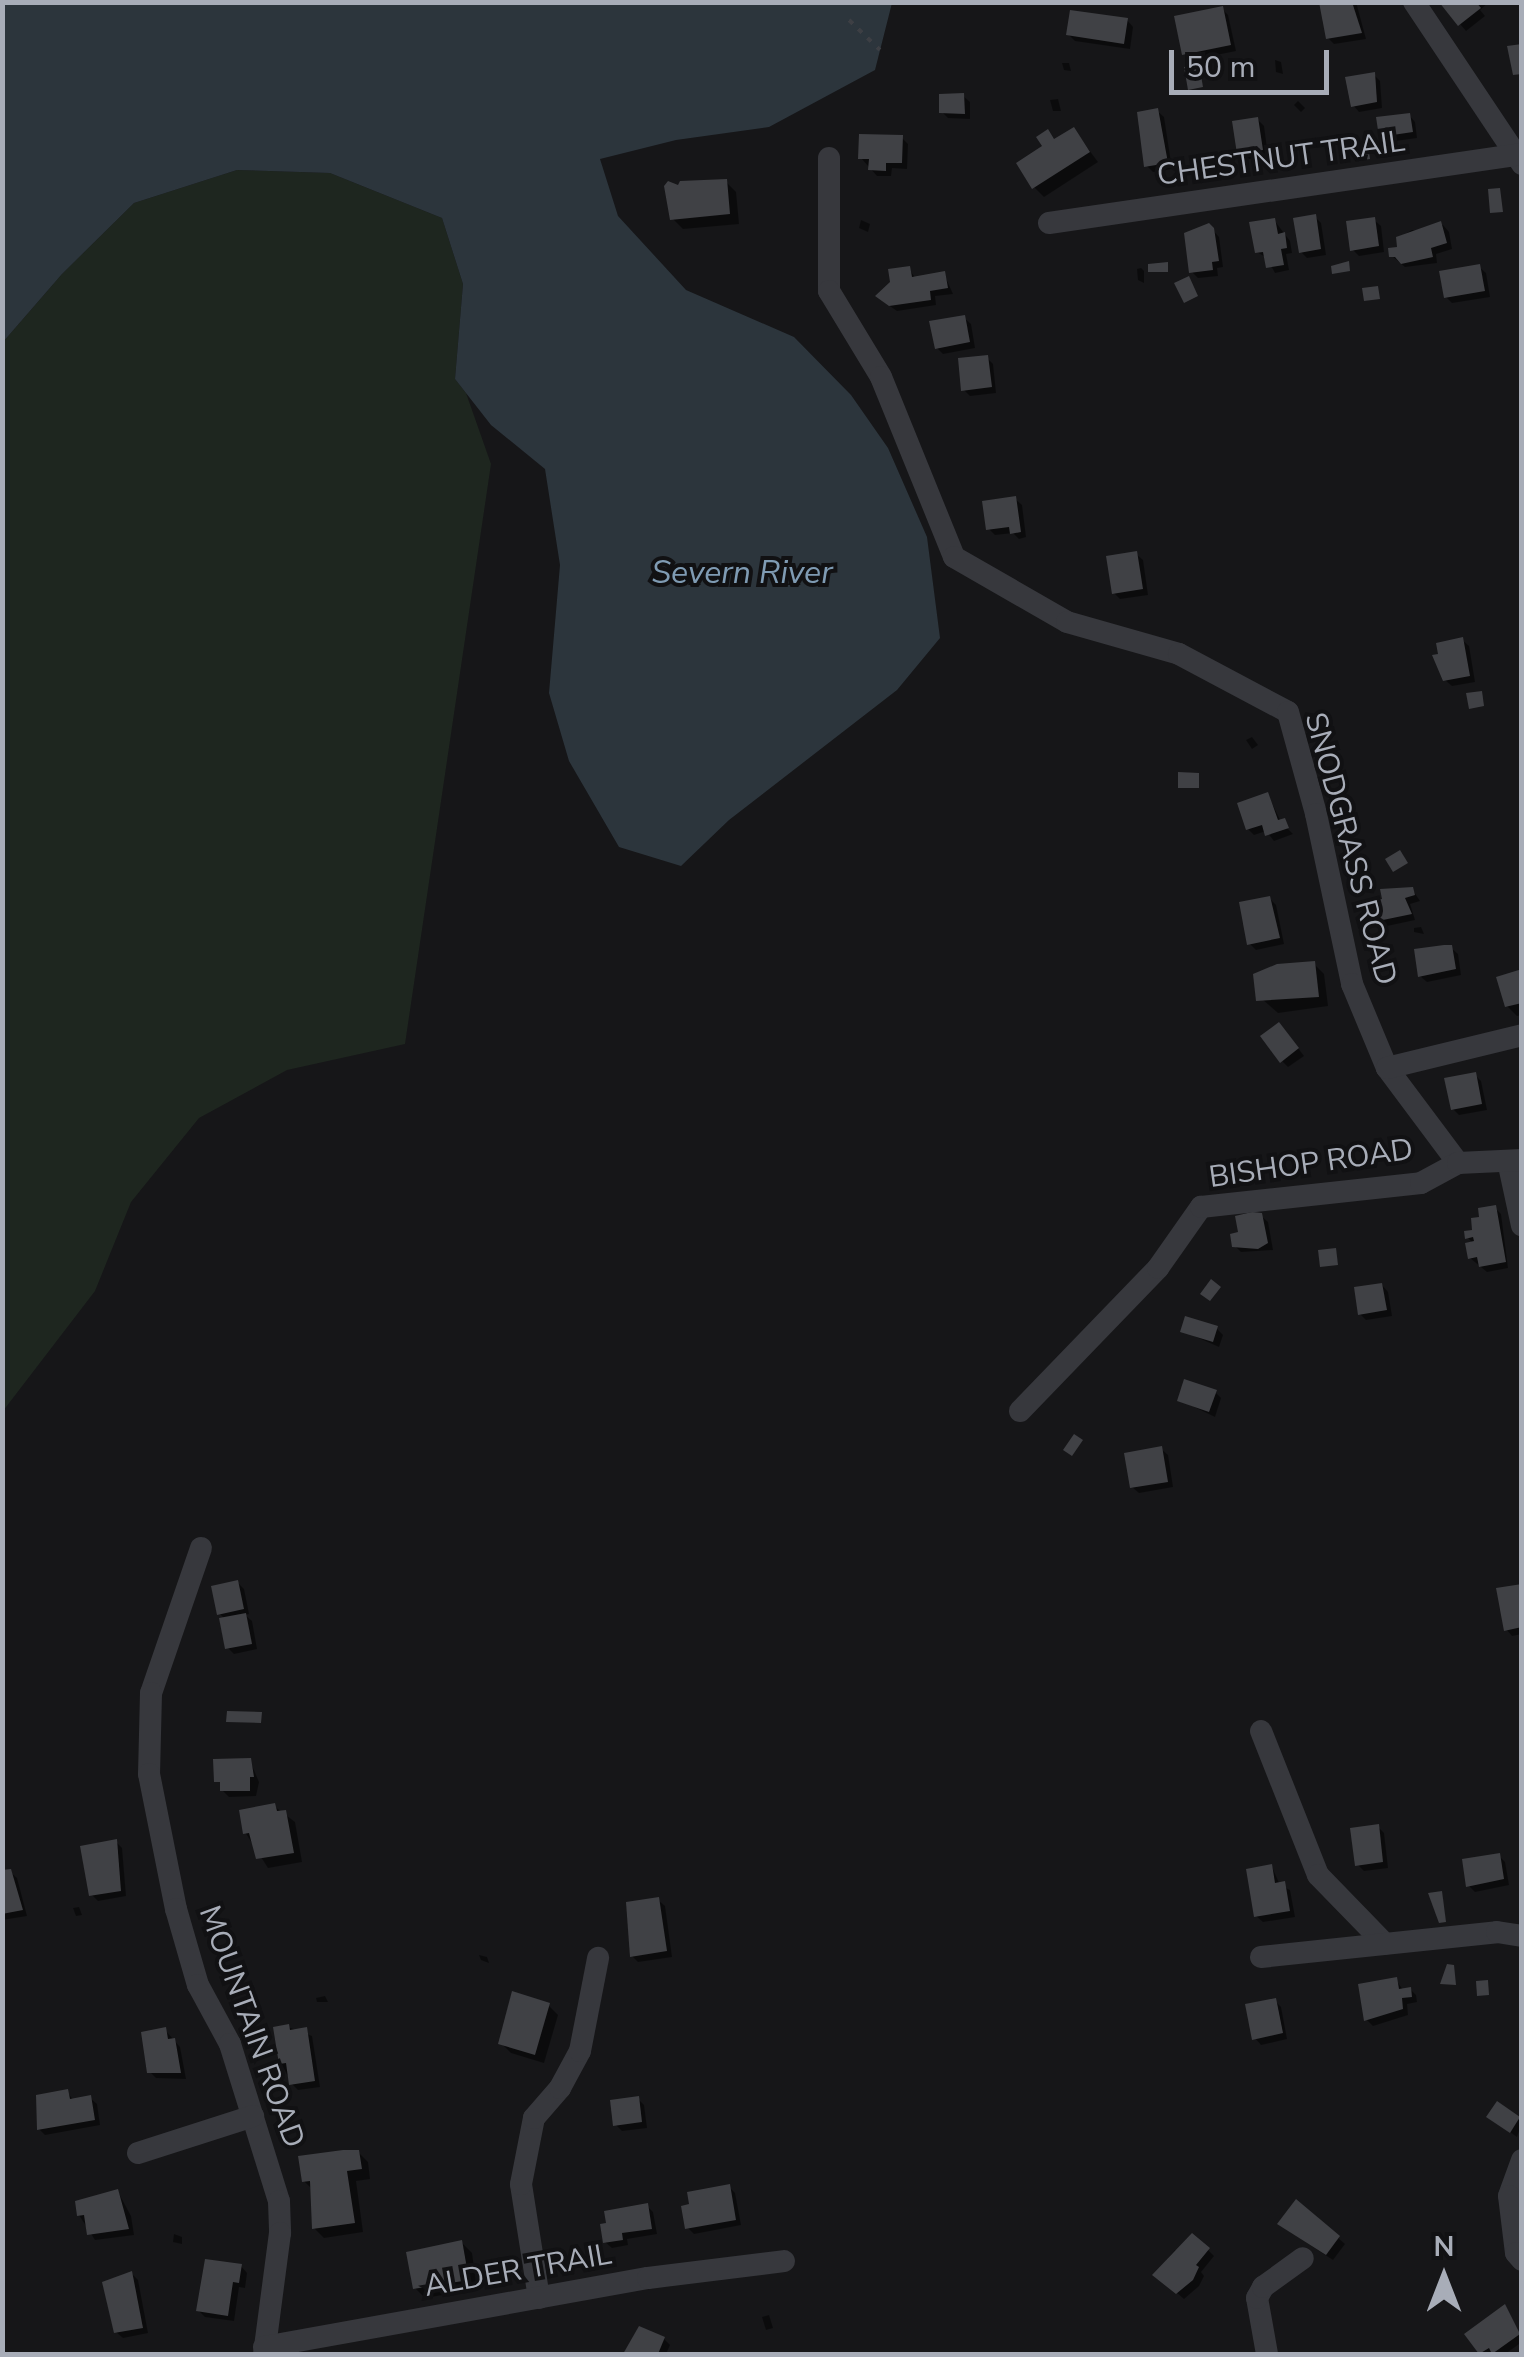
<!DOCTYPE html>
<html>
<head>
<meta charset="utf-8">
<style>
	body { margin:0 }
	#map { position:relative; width:1524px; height:2357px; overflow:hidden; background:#161618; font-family:"Nunito Sans",sans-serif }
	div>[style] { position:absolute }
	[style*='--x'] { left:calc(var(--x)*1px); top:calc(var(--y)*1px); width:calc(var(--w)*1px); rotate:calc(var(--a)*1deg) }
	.green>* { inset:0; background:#1e261f }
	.water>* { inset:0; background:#2c353c }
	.shadow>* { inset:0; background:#0007 }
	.building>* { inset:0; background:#404145 }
	.path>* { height:4px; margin-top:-2px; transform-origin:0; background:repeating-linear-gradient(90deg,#3d3f44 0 5px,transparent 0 13px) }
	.minor>* { height:22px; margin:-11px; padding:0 11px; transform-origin:11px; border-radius:11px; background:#37383d }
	span { translate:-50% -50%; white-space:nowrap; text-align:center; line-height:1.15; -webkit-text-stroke:8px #111113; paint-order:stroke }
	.street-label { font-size:30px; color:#a8adb8 }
	.water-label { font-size:32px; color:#7f9bb3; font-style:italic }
	.frame { position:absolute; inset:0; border:5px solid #a8adb8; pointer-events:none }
	.north { position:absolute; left:1394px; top:2227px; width:100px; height:100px; -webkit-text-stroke:8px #111113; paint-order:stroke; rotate:0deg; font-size:28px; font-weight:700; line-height:40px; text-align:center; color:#a8adb8 }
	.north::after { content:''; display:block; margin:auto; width:35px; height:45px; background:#a8adb8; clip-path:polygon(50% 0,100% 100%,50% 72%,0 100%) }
	.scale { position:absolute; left:1169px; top:50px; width:160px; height:45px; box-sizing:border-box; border:5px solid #a8adb8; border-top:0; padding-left:12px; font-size:30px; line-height:35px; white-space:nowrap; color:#a8adb8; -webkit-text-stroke:8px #111113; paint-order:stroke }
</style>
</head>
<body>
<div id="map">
	<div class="green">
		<div style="clip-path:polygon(237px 170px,330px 173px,442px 218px,463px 284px,455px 379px,466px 393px,491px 464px,405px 1044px,287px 1070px,199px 1118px,131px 1202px,95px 1291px,3px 1411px,3px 342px,62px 274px,134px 203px)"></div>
	</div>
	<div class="water">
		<div style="clip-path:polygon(3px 2px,892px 3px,875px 70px,769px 127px,676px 140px,600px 159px,618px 216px,686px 290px,794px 337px,851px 395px,888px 448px,927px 537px,940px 638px,897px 690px,729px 820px,681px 866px,619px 847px,569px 761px,549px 693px,560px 565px,545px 469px,491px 425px,455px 379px,463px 284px,442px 218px,330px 173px,237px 170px,134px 203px,62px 274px,3px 342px)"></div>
	</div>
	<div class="shadow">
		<div style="clip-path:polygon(1322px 2px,1356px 2px,1366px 39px,1334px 44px,1328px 38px)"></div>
		<div style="clip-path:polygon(1489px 2px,1480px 10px,1485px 16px,1466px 31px,1443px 4px)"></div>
		<div style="clip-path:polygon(1222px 9px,1228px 15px,1236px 51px,1191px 60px,1184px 54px)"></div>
		<div style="clip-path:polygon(1127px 20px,1133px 27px,1130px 49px,1075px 41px,1069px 35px)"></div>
		<div style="clip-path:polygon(1275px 60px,1281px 62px,1283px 74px,1276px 72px)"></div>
		<div style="clip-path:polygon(1062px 63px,1069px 63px,1071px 71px,1064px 70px)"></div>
		<div style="clip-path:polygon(1374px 75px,1380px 81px,1382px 108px,1359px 112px,1353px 105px)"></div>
		<div style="clip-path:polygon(963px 96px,970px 102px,970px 119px,948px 118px,942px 112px)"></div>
		<div style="clip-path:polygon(1058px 99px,1061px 111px,1053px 111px,1050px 100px)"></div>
		<div style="clip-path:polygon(1298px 101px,1305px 108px,1301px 112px,1294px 105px)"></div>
		<div style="clip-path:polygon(1157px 111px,1164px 117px,1172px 169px,1153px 172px,1147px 166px)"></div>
		<div style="clip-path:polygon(1409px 115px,1415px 122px,1417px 138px,1388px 142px,1382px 136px)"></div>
		<div style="clip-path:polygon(1258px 120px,1264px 126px,1268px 156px,1249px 159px,1243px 152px)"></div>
		<div style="clip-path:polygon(1074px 130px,1098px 162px,1044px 197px,1034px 187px,1056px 141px)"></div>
		<div style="clip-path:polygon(902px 138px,908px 144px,907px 169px,892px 168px,891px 176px,877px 176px,861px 158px)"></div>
		<div style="clip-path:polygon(726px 182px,736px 192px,739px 224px,683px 229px,673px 219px,680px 188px)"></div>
		<div style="clip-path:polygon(1315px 217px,1321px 223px,1326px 255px,1307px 258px,1301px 252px)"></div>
		<div style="clip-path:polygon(861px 220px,870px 224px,868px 232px,859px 228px)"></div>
		<div style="clip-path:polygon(1274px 220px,1290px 241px,1292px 253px,1286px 254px,1289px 270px,1275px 273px,1267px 258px,1257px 252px)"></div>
		<div style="clip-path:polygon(1374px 220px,1381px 226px,1384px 252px,1359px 256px,1352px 249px)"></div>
		<div style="clip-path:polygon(1432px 225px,1443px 225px,1449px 232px,1452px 249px,1436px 254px,1437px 263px,1405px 267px,1392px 256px,1400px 249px,1398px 238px,1412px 230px,1428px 232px)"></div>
		<div style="clip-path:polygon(1209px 226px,1219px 237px,1223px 267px,1217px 268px,1218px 276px,1198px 278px,1192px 272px)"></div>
		<div style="clip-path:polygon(1479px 267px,1486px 273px,1490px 297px,1452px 303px,1446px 297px)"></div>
		<div style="clip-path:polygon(1141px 268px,1144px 271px,1144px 283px,1138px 280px,1137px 269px)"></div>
		<div style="clip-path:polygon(909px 269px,916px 279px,944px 274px,953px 294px,935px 296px,936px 305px,897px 311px,884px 302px)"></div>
		<div style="clip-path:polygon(964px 318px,971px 324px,975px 348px,943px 354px,937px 348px)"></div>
		<div style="clip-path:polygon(987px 358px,993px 364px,996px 393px,970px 396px,964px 390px)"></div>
		<div style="clip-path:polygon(1015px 499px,1022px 505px,1026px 537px,1019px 539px,1013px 533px,995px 535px,989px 529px)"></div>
		<div style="clip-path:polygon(1136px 554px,1143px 560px,1148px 595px,1120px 599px,1114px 593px)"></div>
		<div style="clip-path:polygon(1462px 640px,1469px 646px,1475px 682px,1452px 686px,1445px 680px)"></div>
		<div style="clip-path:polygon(1252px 737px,1258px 745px,1252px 749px,1246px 740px)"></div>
		<div style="clip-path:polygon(1268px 795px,1281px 822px,1293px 834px,1274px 841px,1266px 831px,1254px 835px,1248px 829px)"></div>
		<div style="clip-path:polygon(1412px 889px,1420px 901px,1410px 904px,1415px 920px,1387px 926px,1381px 920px)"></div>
		<div style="clip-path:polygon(1270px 899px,1276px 905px,1284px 944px,1256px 950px,1250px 944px)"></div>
		<div style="clip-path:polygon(1421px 927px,1424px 934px,1414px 932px,1414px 928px)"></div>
		<div style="clip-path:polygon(1451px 948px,1458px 954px,1461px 975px,1427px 982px,1420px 976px)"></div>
		<div style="clip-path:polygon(1314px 964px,1324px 974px,1328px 1006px,1278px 1013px,1262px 999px)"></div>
		<div style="clip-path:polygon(1522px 972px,1522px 1015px,1517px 1016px,1507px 1006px)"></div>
		<div style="clip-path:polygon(1285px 1031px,1304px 1056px,1288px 1067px,1282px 1061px)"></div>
		<div style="clip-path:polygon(1475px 1075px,1481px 1081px,1487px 1110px,1459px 1115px,1453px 1109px)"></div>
		<div style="clip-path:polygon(1495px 1208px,1501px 1214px,1508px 1268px,1487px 1272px,1470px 1258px,1474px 1244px,1467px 1237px)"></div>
		<div style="clip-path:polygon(1261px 1216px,1268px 1222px,1273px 1250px,1241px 1252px,1235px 1246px)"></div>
		<div style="clip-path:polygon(1382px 1285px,1388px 1292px,1392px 1316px,1366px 1320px,1360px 1314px)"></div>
		<div style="clip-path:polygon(1217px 1329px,1223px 1335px,1219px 1347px,1183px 1331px)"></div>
		<div style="clip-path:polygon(1215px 1392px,1221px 1398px,1215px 1417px,1180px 1400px)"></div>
		<div style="clip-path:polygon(1161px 1449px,1168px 1455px,1173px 1487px,1139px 1493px,1132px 1487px)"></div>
		<div style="clip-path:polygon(238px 1583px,244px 1589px,249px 1614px,245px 1615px,252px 1621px,257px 1649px,234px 1654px,228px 1648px,225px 1619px,219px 1613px)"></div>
		<div style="clip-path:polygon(1522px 1586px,1522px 1634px,1512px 1636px,1506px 1629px)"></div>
		<div style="clip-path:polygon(250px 1761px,259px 1782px,256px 1796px,229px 1797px,222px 1790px)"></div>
		<div style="clip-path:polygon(274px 1806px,295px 1822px,302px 1862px,268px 1868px,245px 1832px)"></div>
		<div style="clip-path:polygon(1378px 1827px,1384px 1833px,1388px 1868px,1364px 1871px,1358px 1865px)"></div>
		<div style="clip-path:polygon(116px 1842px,122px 1848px,126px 1896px,98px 1901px,92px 1895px)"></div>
		<div style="clip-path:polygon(1499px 1856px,1505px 1862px,1509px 1885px,1475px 1892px,1469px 1886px)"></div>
		<div style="clip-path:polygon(1272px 1867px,1280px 1885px,1290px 1890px,1295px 1917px,1263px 1922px,1256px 1916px)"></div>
		<div style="clip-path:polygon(10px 1872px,17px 1878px,27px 1916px,2px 1920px,2px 1873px)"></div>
		<div style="clip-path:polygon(658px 1900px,665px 1906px,672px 1957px,638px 1962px,632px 1956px)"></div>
		<div style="clip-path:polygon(79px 1907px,82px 1915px,76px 1916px,73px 1908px)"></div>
		<div style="clip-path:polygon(479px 1955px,487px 1957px,489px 1963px,481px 1960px)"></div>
		<div style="clip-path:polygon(1396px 1980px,1403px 1990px,1410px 1989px,1416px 1995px,1417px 2002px,1407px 2004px,1408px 2015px,1373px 2026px,1366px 2019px)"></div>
		<div style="clip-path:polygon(325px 1996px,328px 2002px,317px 2002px,316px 1998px)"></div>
		<div style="clip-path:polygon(1275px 2001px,1281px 2007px,1287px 2039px,1261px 2045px,1255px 2038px)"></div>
		<div style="clip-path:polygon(548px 2005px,558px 2015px,544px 2063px,511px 2053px,501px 2043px)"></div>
		<div style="clip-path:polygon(288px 2027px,312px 2036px,320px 2087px,298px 2090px,292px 2084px,281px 2063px)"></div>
		<div style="clip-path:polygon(165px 2030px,180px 2047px,186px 2079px,156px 2078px,150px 2072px)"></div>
		<div style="clip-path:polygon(67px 2092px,74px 2101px,90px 2098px,97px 2104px,100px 2125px,45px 2135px,39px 2129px)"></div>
		<div style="clip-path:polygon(638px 2099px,644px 2105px,647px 2128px,622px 2131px,615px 2124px)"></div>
		<div style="clip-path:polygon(1497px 2105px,1522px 2122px,1517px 2137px,1496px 2122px)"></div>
		<div style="clip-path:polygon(358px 2152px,368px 2162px,370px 2179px,356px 2181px,363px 2232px,324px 2238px,314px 2228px,314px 2191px,304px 2181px)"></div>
		<div style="clip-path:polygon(729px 2187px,735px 2193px,741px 2225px,694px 2234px,688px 2228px)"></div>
		<div style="clip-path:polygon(118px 2192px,131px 2216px,134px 2235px,95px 2240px,79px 2215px)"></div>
		<div style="clip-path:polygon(1297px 2202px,1345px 2244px,1333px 2260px,1287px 2230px)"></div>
		<div style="clip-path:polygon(647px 2206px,653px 2212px,657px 2234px,627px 2239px,628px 2245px,612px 2248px,605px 2242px)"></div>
		<div style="clip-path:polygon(174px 2234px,182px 2237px,182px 2244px,173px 2242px)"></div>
		<div style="clip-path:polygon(462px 2243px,472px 2253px,477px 2289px,425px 2298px,415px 2288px)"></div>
		<div style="clip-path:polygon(1175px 2250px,1208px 2250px,1214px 2256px,1201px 2272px,1204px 2276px,1199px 2286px,1184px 2299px,1155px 2274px)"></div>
		<div style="clip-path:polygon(241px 2266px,247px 2273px,245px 2288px,239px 2287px,234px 2321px,205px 2317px,199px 2311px)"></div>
		<div style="clip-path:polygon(132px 2274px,138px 2280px,148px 2333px,123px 2338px,116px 2332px)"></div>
		<div style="clip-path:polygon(1505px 2307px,1522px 2342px,1505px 2354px,1483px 2354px,1468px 2335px)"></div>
		<div style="clip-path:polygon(769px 2315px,773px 2328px,766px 2330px,762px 2317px)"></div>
		<div style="clip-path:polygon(664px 2339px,670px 2345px,666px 2354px,626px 2354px,629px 2347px)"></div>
	</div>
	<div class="building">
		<div style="clip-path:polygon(1319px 2px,1352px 2px,1362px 33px,1326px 39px)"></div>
		<div style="clip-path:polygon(1439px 2px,1476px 2px,1481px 8px,1458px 26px)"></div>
		<div style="clip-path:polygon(1223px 6px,1231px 45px,1182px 55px,1174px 16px)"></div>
		<div style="clip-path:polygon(1070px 10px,1128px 18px,1124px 44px,1066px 35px)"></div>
		<div style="clip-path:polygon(1522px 44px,1522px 74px,1513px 75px,1507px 46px)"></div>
		<div style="clip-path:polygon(1199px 64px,1203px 87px,1188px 90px,1184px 67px)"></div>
		<div style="clip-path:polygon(1375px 72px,1377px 102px,1351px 107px,1345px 77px)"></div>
		<div style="clip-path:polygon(964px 93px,965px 114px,939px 113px,939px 94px)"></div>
		<div style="clip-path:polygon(1158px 108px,1168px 163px,1144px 167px,1137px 112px)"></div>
		<div style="clip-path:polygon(1410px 113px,1413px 132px,1379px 137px,1376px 117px)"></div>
		<div style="clip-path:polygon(1258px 117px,1263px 150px,1237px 154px,1232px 121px)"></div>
		<div style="clip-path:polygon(1074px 127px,1090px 152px,1032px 189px,1016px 163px,1042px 146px,1036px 137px,1048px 129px,1054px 139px)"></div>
		<div style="clip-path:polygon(859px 134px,903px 135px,902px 163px,886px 163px,886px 171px,868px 170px,869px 159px,858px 159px)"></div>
		<div style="clip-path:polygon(1368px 146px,1370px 159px,1356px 161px,1354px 149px)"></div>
		<div style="clip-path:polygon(727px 179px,730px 214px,670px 220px,664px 186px,668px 181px,678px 185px,680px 181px)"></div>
		<div style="clip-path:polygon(1500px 188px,1503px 212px,1490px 213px,1488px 189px)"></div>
		<div style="clip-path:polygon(1316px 214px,1321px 249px,1299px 253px,1293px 218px)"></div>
		<div style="clip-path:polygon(1375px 217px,1379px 246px,1350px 251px,1346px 221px)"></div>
		<div style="clip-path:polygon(1275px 218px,1278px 234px,1285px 232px,1287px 248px,1281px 249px,1284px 265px,1266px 268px,1263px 252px,1255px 253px,1249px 222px)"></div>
		<div style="clip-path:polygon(1441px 221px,1447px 243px,1431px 248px,1433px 257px,1401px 264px,1395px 257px,1389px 257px,1388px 248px,1397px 247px,1396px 237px)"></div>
		<div style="clip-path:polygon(1209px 223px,1214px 228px,1219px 261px,1212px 262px,1213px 270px,1189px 273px,1184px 233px)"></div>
		<div style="clip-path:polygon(1349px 261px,1350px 271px,1332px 274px,1331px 266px)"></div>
		<div style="clip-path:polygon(1168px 262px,1168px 272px,1148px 272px,1148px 264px)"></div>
		<div style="clip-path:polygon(1480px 264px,1485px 291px,1444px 298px,1439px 271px)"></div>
		<div style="clip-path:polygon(910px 266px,912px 277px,945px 271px,948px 288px,930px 291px,931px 300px,889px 306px,875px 296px,890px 282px,888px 269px)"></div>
		<div style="clip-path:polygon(1189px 276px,1198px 296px,1184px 303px,1174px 283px)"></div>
		<div style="clip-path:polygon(1378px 286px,1380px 299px,1364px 301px,1362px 288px)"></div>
		<div style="clip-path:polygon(965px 315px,970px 342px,935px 349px,929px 321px)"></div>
		<div style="clip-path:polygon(988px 355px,992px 387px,961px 391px,958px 358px)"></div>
		<div style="clip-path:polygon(1016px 496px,1021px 532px,1010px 534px,1009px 527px,986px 530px,982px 501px)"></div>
		<div style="clip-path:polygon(1137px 551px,1143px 589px,1112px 594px,1106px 556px)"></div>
		<div style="clip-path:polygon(1463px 637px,1470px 676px,1443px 681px,1432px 655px,1438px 654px,1436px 643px)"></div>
		<div style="clip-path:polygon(1482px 691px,1484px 706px,1469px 709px,1466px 693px)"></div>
		<div style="clip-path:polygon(1178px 772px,1199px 773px,1199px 788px,1178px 788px)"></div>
		<div style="clip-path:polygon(1268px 792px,1278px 820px,1285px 818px,1289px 828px,1265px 836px,1262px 825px,1246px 830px,1237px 803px)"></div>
		<div style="clip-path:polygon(1400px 850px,1408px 863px,1393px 872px,1385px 859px)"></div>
		<div style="clip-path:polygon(1413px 887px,1415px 895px,1405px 898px,1412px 914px,1378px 921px,1376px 900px,1382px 899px,1380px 889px)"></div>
		<div style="clip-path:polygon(1270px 896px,1280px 938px,1247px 945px,1239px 902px)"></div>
		<div style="clip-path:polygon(1444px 945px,1452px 945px,1456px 969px,1418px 977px,1414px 949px)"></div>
		<div style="clip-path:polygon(1315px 961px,1319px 997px,1256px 1001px,1253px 974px,1277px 964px)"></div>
		<div style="clip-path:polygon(1522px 969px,1522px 1003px,1505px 1007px,1496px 977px)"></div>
		<div style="clip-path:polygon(1279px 1022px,1299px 1048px,1280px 1063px,1260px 1036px)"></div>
		<div style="clip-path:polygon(1476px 1072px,1482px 1104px,1451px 1110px,1444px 1078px)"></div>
		<div style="clip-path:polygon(1496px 1205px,1506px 1262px,1479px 1267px,1477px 1257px,1468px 1259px,1465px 1243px,1474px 1241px,1473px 1237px,1465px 1239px,1464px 1231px,1472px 1230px,1471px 1218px,1479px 1217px,1478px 1208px)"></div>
		<div style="clip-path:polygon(1252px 1212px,1262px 1213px,1268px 1243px,1258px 1249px,1232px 1247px,1230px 1234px,1238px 1232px,1235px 1216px)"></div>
		<div style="clip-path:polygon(1336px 1248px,1338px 1265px,1320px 1267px,1318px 1250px)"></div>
		<div style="clip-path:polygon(1211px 1279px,1221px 1287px,1210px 1301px,1200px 1294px)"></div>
		<div style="clip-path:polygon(1382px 1283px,1387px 1310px,1358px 1315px,1354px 1287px)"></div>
		<div style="clip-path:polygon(1185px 1316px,1218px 1326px,1213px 1342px,1180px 1332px)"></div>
		<div style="clip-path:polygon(1184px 1379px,1217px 1390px,1209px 1412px,1177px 1401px)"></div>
		<div style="clip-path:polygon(1074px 1434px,1083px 1440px,1072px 1456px,1063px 1450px)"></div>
		<div style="clip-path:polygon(1162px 1446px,1168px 1482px,1130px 1488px,1124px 1453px)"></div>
		<div style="clip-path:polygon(238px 1580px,244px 1609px,217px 1615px,211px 1586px)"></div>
		<div style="clip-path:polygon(1522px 1584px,1522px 1627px,1504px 1631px,1496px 1588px)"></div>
		<div style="clip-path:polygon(246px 1613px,252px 1644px,225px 1649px,219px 1618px)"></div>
		<div style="clip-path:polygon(227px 1711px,262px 1712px,261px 1723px,226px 1722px)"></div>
		<div style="clip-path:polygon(251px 1758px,254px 1777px,250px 1777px,250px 1791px,220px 1791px,220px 1782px,214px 1782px,213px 1759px)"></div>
		<div style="clip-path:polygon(275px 1803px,277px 1811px,286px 1810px,294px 1853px,256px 1859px,249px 1833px,243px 1834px,239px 1810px)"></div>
		<div style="clip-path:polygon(1379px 1824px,1383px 1862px,1355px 1866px,1350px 1828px)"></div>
		<div style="clip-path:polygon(117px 1839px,121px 1891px,89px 1896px,80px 1846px)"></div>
		<div style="clip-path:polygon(1500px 1853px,1504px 1879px,1466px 1887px,1462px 1859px)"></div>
		<div style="clip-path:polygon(1272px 1864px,1275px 1883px,1285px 1881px,1290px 1911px,1254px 1917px,1246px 1869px)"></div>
		<div style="clip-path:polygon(11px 1869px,23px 1910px,2px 1914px,2px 1870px)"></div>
		<div style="clip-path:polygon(1442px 1891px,1446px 1922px,1439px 1923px,1428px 1893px)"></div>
		<div style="clip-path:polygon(659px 1897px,667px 1951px,630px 1957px,626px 1902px)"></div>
		<div style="clip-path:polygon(1447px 1964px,1454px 1965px,1456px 1985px,1440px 1984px)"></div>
		<div style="clip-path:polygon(1397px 1977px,1399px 1989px,1411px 1987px,1412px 1997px,1402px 1998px,1403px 2009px,1364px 2021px,1358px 1984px)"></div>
		<div style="clip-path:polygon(1488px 1980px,1489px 1995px,1477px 1996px,1476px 1981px)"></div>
		<div style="clip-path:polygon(512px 1991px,550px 2003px,535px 2055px,498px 2044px)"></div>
		<div style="clip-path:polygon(1276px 1998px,1283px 2033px,1252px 2040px,1245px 2004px)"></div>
		<div style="clip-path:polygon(289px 2024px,290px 2030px,307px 2027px,315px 2081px,289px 2085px,286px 2063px,279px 2064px,273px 2027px)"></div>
		<div style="clip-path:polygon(166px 2027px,168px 2039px,175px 2038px,181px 2073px,147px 2073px,141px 2032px)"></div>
		<div style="clip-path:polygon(68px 2089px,70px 2099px,91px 2095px,95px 2120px,37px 2130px,36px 2095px)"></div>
		<div style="clip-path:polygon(639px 2096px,642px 2122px,613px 2126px,610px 2100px)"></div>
		<div style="clip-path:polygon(1497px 2101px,1520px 2117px,1510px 2133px,1486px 2117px)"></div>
		<div style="clip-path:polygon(343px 2150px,359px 2150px,362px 2169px,347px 2171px,355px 2223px,312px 2229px,310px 2181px,302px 2182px,298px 2156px)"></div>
		<div style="clip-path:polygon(730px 2184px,736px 2220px,685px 2229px,681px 2206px,689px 2204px,687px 2192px)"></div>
		<div style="clip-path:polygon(118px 2189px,129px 2229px,87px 2235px,84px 2215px,77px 2216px,75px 2201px)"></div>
		<div style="clip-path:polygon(1296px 2199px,1340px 2236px,1326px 2255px,1277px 2224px)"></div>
		<div style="clip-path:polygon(648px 2203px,652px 2229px,622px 2233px,623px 2240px,603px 2243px,600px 2224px,606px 2223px,604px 2211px)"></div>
		<div style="clip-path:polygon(1192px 2233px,1210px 2248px,1196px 2265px,1199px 2267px,1193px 2280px,1176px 2294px,1152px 2275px)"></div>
		<div style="clip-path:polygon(462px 2240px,469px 2280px,413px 2289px,406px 2252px)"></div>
		<div style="clip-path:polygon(205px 2259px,242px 2264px,239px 2283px,233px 2282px,228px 2316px,196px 2311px)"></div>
		<div style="clip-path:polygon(132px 2271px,143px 2328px,114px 2333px,102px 2282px)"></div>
		<div style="clip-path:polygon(1505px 2304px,1520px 2334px,1492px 2354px,1489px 2348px,1479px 2354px,1464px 2334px)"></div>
		<div style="clip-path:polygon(639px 2326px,665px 2337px,658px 2354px,623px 2354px)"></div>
	</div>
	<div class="path">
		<div style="--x:849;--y:20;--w:43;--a:44.1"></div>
	</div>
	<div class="minor">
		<div style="--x:1414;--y:2;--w:195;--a:56.3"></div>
		<div style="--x:829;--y:158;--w:133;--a:90"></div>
		<div style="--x:829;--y:291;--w:100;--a:58.8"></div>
		<div style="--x:881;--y:377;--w:194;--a:67.9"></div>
		<div style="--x:954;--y:557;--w:130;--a:29.9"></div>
		<div style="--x:1067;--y:622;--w:116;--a:15.9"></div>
		<div style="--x:1179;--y:654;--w:123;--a:28"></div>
		<div style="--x:1288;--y:712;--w:106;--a:74.6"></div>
		<div style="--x:1316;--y:814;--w:174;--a:78"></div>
		<div style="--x:1352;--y:984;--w:91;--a:67.4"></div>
		<div style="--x:1387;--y:1068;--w:119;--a:53.2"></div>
		<div style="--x:1049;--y:223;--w:478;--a:-8.3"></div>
		<div style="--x:1387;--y:1068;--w:139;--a:-13.7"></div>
		<div style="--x:1508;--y:1161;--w:66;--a:77.8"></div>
		<div style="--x:1020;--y:1411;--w:199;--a:-46"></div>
		<div style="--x:1158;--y:1268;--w:75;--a:-54.8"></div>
		<div style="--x:1201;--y:1207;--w:221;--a:-6.2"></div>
		<div style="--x:1421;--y:1183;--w:42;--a:-28.4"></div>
		<div style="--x:1458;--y:1163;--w:64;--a:-2.7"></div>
		<div style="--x:201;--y:1548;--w:153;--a:109"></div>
		<div style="--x:151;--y:1693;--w:81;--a:91.4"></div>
		<div style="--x:149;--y:1774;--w:138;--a:78.7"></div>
		<div style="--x:176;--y:1909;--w:79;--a:73.9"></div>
		<div style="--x:198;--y:1985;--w:67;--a:61.5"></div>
		<div style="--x:230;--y:2044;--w:164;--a:72.7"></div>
		<div style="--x:279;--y:2201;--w:32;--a:88"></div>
		<div style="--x:280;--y:2233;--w:122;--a:97.5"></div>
		<div style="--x:1261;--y:1731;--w:155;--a:68.4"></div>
		<div style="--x:1318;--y:1875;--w:96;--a:45.8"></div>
		<div style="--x:1261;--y:1957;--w:237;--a:-6"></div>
		<div style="--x:1497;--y:1932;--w:25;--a:9"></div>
		<div style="--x:138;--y:2153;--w:121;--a:-17.8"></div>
		<div style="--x:1522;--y:2160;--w:38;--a:110"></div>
		<div style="--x:1509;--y:2196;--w:57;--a:83"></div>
		<div style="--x:1516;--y:2253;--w:9;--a:49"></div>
		<div style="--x:539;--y:2298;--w:115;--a:-99"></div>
		<div style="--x:521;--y:2184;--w:67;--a:-78.9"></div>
		<div style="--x:534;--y:2118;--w:40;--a:-49"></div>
		<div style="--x:560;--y:2088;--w:42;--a:-61.6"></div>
		<div style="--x:580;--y:2051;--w:95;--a:-79"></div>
		<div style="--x:264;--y:2347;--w:390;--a:-10.2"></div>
		<div style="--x:648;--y:2278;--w:137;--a:-7.1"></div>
		<div style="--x:1267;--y:2354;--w:57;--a:-100.1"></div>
		<div style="--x:1257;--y:2298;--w:13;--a:-61"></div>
		<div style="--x:1263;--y:2287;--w:49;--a:-35.9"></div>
	</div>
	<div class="street-label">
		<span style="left:1281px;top:159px;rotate:-8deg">CHESTNUT TRAIL</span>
		<span style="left:1350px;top:849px;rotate:75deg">SNODGRASS ROAD</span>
		<span style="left:1311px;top:1164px;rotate:-8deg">BISHOP ROAD</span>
		<span style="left:251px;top:2027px;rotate:70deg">MOUNTAIN ROAD</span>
		<span style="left:518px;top:2271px;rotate:-10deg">ALDER TRAIL</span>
	</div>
	<div class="water-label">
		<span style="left:742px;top:573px">Severn River</span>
	</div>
	<div class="frame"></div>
	<div class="north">N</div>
	<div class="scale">50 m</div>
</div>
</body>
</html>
